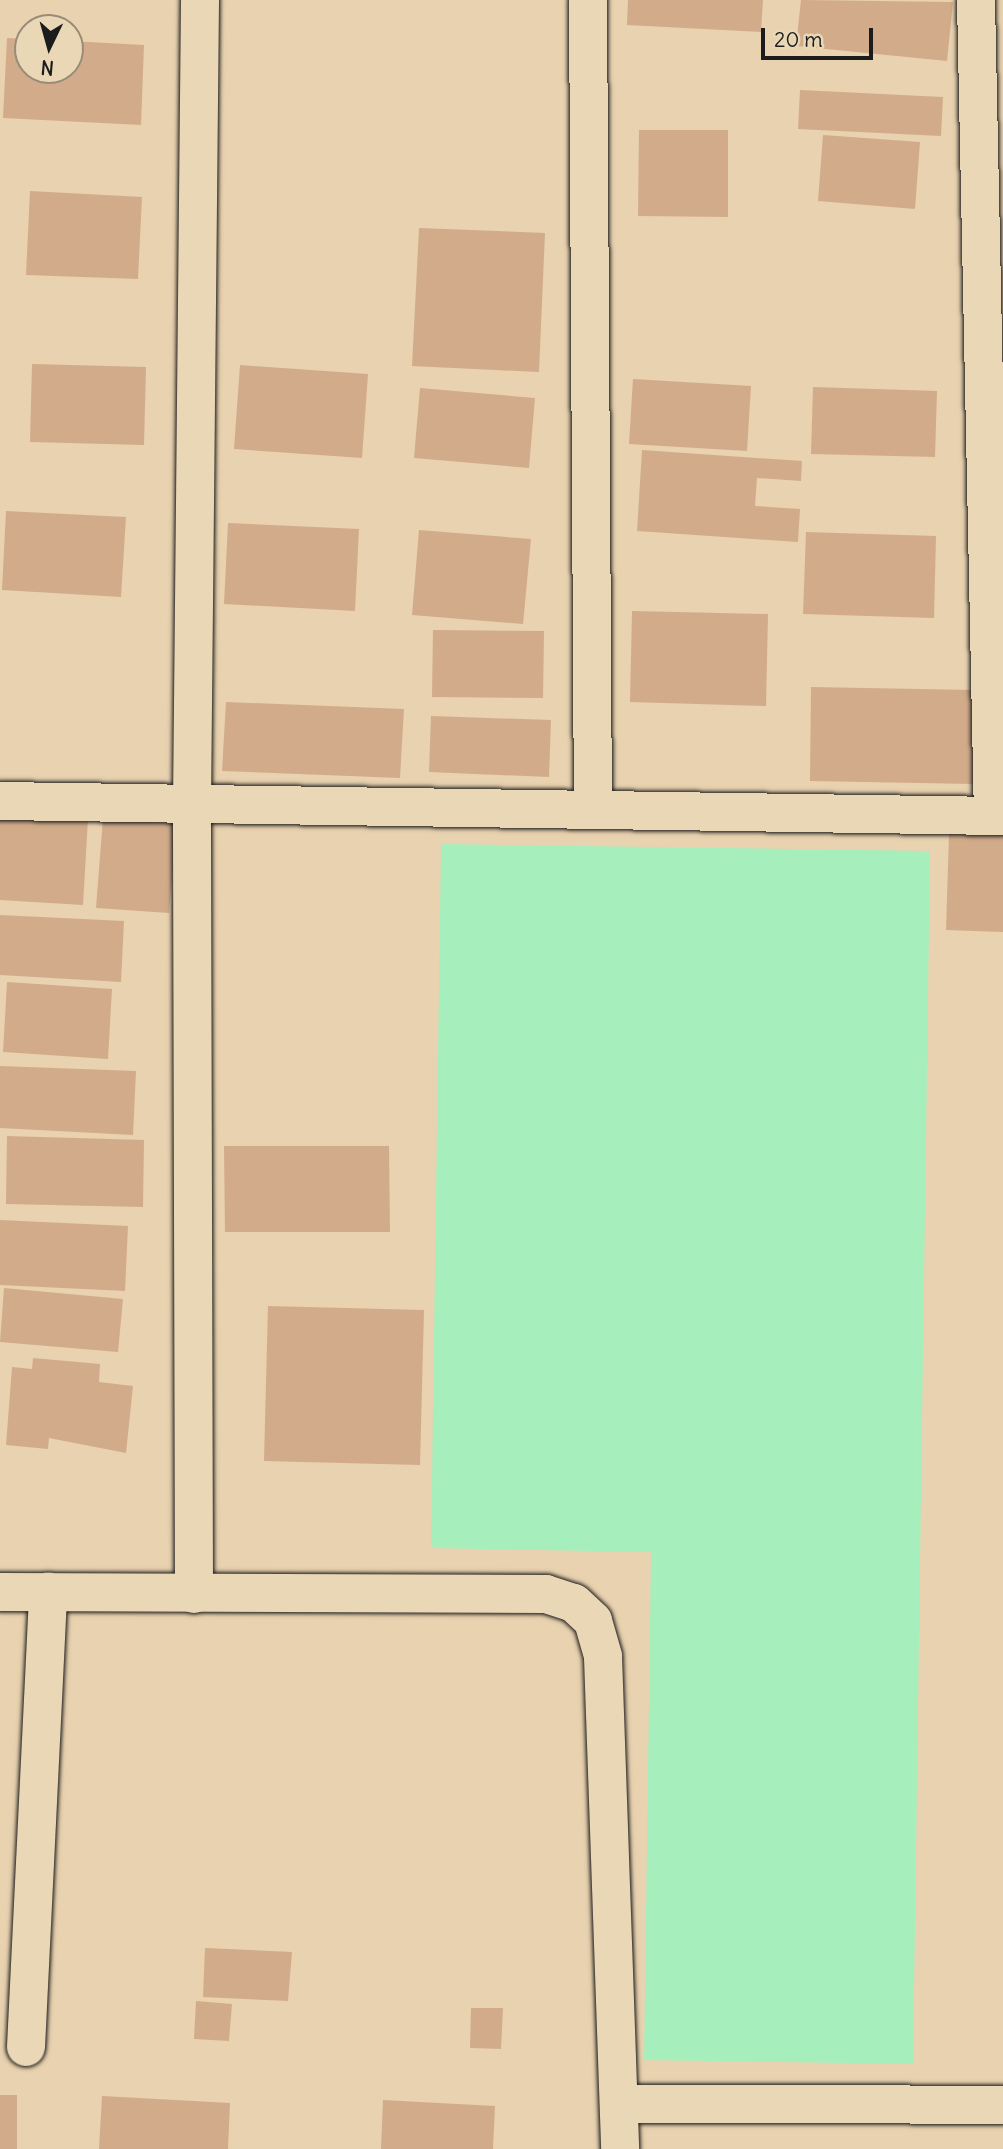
<!DOCTYPE html>
<html>
<head>
<meta charset="utf-8">
<style>
	body { margin:0 }
	#map { position:relative; width:1003px; height:2149px; overflow:hidden; background:#e9d2af; font-family:Delius,sans-serif }
	div>[style] { position:absolute }
	[style*='--x'] { left:calc(var(--x)*1px); top:calc(var(--y)*1px); width:calc(var(--w)*1px); rotate:calc(var(--a)*1deg) }
	.green>* { inset:0; background:#a6eebc }
	.building>* { inset:0; background:#d2ac8a }
	.roads { filter:drop-shadow(0 0 2px #1c1c1c) drop-shadow(0 0 2px #1c1c1c) }
	.minor>* { height:38px; margin:-19px; padding:0 19px; transform-origin:19px; border-radius:19px; background:#ead7b5 }
	span { translate:-50% -50%; white-space:nowrap; text-align:center; line-height:1.15; -webkit-text-stroke:7px #ead7b5; paint-order:stroke }
	.north { position:absolute; left:14px; top:14px; width:70px; height:70px; box-sizing:border-box; background:#ead7b5; border:2px solid #988c78; border-radius:50%; rotate:185deg; font-size:19px; font-weight:700; line-height:28px; text-align:center; color:#1c1c1c }
	.north::after { content:''; display:block; margin:auto; width:24px; height:32px; background:#1c1c1c; clip-path:polygon(50% 0,100% 100%,50% 72%,0 100%) }
	.scale { position:absolute; left:761px; top:28px; width:112px; height:32px; box-sizing:border-box; border:4px solid #1c1c1c; border-top:0; padding-left:9px; font-size:21px; line-height:24px; white-space:nowrap; color:#1c1c1c; -webkit-text-stroke:5px #ead7b5; paint-order:stroke }
</style>
</head>
<body>
<div id="map">
	<div class="green">
		<div style="clip-path:polygon(441px 844px,930px 851px,913px 2064px,644px 2060px,651px 1552px,431px 1548px)"></div>
	</div>
	<div class="building">
		<div style="clip-path:polygon(628px 0,763px 0,761px 32px,627px 25px)"></div>
		<div style="clip-path:polygon(801px 0,953px 2px,947px 61px,796px 46px)"></div>
		<div style="clip-path:polygon(7px 38px,28px 39px,28px 70px,70px 70px,70px 41px,144px 45px,141px 125px,3px 118px)"></div>
		<div style="clip-path:polygon(800px 90px,943px 97px,941px 136px,798px 129px)"></div>
		<div style="clip-path:polygon(639px 130px,728px 130px,728px 217px,638px 216px)"></div>
		<div style="clip-path:polygon(823px 135px,920px 142px,915px 209px,818px 201px)"></div>
		<div style="clip-path:polygon(30px 191px,142px 197px,138px 279px,26px 275px)"></div>
		<div style="clip-path:polygon(419px 228px,545px 233px,539px 372px,412px 366px)"></div>
		<div style="clip-path:polygon(32px 364px,146px 367px,144px 445px,30px 442px)"></div>
		<div style="clip-path:polygon(240px 365px,368px 374px,362px 458px,234px 449px)"></div>
		<div style="clip-path:polygon(633px 379px,751px 386px,747px 451px,629px 444px)"></div>
		<div style="clip-path:polygon(813px 387px,937px 391px,935px 457px,811px 454px)"></div>
		<div style="clip-path:polygon(420px 388px,535px 398px,529px 468px,414px 458px)"></div>
		<div style="clip-path:polygon(642px 450px,802px 461px,801px 481px,757px 478px,755px 506px,800px 509px,798px 542px,637px 531px)"></div>
		<div style="clip-path:polygon(6px 511px,126px 517px,121px 597px,2px 590px)"></div>
		<div style="clip-path:polygon(228px 523px,359px 529px,355px 611px,224px 604px)"></div>
		<div style="clip-path:polygon(419px 530px,531px 539px,523px 624px,412px 615px)"></div>
		<div style="clip-path:polygon(806px 532px,936px 536px,934px 618px,803px 614px)"></div>
		<div style="clip-path:polygon(632px 611px,768px 614px,766px 706px,630px 702px)"></div>
		<div style="clip-path:polygon(433px 630px,544px 631px,543px 698px,432px 697px)"></div>
		<div style="clip-path:polygon(811px 687px,974px 690px,973px 784px,810px 781px)"></div>
		<div style="clip-path:polygon(226px 702px,404px 709px,400px 778px,222px 771px)"></div>
		<div style="clip-path:polygon(431px 716px,551px 720px,549px 777px,429px 772px)"></div>
		<div style="clip-path:polygon(0 814px,88px 819px,83px 905px,0 900px)"></div>
		<div style="clip-path:polygon(103px 818px,176px 824px,169px 913px,96px 908px)"></div>
		<div style="clip-path:polygon(949px 834px,1003px 835px,1003px 932px,946px 930px)"></div>
		<div style="clip-path:polygon(0 915px,124px 921px,121px 982px,0 975px)"></div>
		<div style="clip-path:polygon(7px 982px,112px 989px,108px 1059px,3px 1052px)"></div>
		<div style="clip-path:polygon(0 1066px,136px 1071px,133px 1135px,0 1128px)"></div>
		<div style="clip-path:polygon(7px 1136px,144px 1140px,143px 1207px,6px 1204px)"></div>
		<div style="clip-path:polygon(224px 1146px,389px 1146px,390px 1232px,225px 1232px)"></div>
		<div style="clip-path:polygon(0 1220px,128px 1226px,125px 1291px,0 1285px)"></div>
		<div style="clip-path:polygon(4px 1288px,123px 1299px,118px 1352px,0 1342px)"></div>
		<div style="clip-path:polygon(268px 1306px,424px 1310px,420px 1465px,264px 1461px)"></div>
		<div style="clip-path:polygon(33px 1358px,100px 1364px,99px 1382px,133px 1386px,126px 1453px,49px 1438px,48px 1449px,6px 1445px,12px 1367px,32px 1369px)"></div>
		<div style="clip-path:polygon(205px 1948px,292px 1952px,288px 2001px,203px 1997px)"></div>
		<div style="clip-path:polygon(196px 2001px,232px 2004px,229px 2041px,194px 2039px)"></div>
		<div style="clip-path:polygon(471px 2008px,503px 2008px,501px 2049px,470px 2048px)"></div>
		<div style="clip-path:polygon(0 2095px,17px 2095px,17px 2149px,0 2149px)"></div>
		<div style="clip-path:polygon(102px 2096px,230px 2103px,228px 2149px,99px 2149px)"></div>
		<div style="clip-path:polygon(383px 2100px,495px 2106px,493px 2149px,381px 2149px)"></div>
	</div>
	<div class="roads">
		<div class="minor">
			<div style="--x:588;--y:0;--w:810;--a:89.65"></div>
			<div style="--x:976;--y:0;--w:816;--a:88.81"></div>
			<div style="--x:0;--y:801;--w:1003;--a:0.86"></div>
			<div style="--x:0;--y:1592;--w:546;--a:0.21"></div>
			<div style="--x:546;--y:1594;--w:29;--a:18"></div>
			<div style="--x:574;--y:1603;--w:26;--a:43"></div>
			<div style="--x:593;--y:1621;--w:37;--a:74"></div>
			<div style="--x:603;--y:1657;--w:492;--a:88"></div>
			<div style="--x:194;--y:1594;--w:790;--a:-90.15"></div>
			<div style="--x:192;--y:804;--w:804;--a:-89.43"></div>
			<div style="--x:26;--y:2047;--w:456;--a:-87.2"></div>
			<div style="--x:620;--y:2104;--w:383;--a:0.1"></div>
		</div>
	</div>
	<div class="north">N</div>
	<div class="scale">20 m</div>
</div>
</body>
</html>
